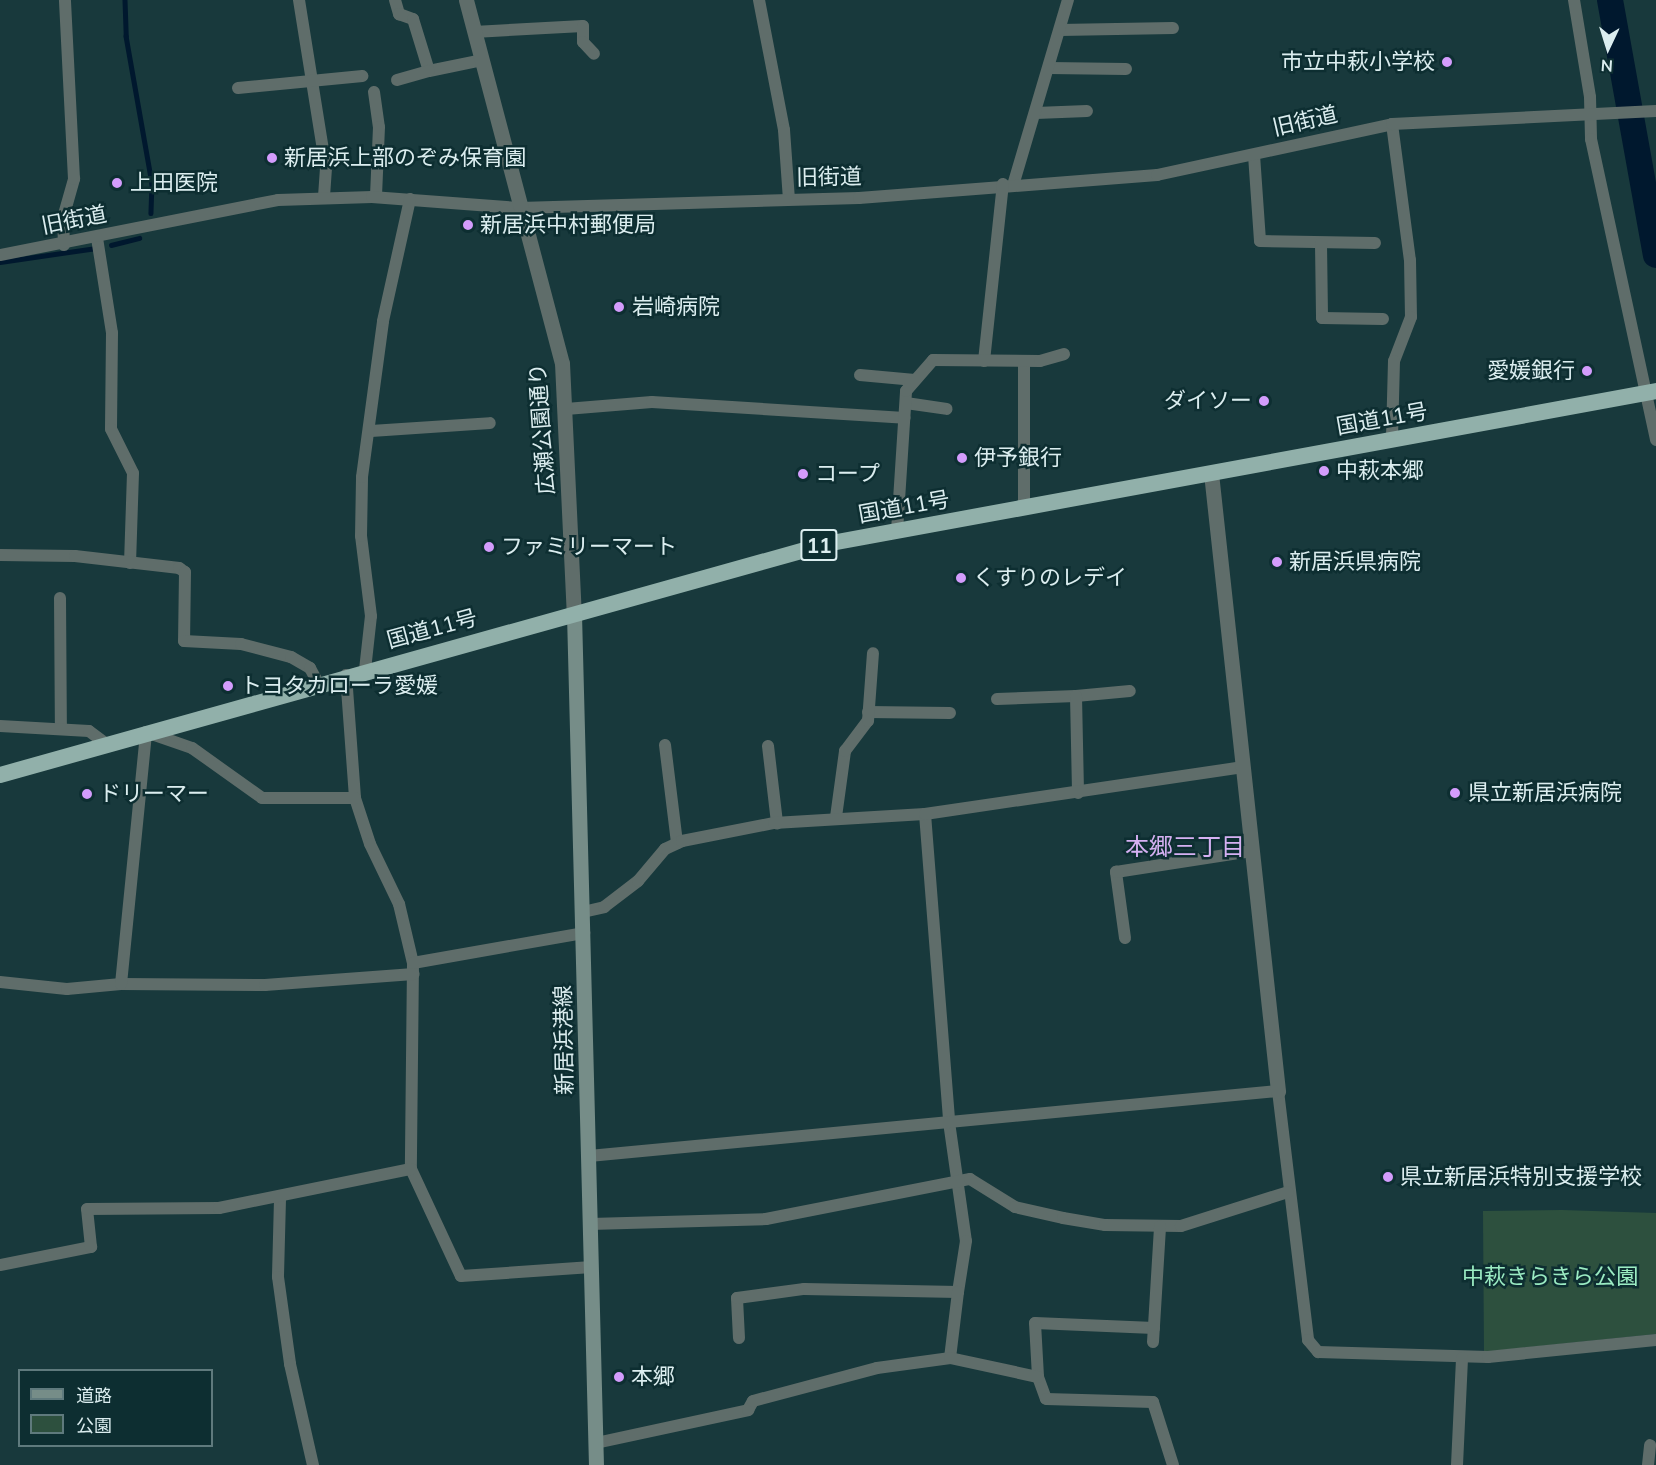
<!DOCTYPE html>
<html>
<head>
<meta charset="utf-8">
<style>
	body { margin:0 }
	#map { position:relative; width:1656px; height:1465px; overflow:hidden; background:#18393c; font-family:Mulish,"Noto Sans JP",sans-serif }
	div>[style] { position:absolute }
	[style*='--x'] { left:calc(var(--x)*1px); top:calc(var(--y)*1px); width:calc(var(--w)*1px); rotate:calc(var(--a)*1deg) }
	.green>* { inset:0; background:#2d503e }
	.stream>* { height:4.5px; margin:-2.25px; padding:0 2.25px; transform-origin:2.25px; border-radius:2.25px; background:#00182e }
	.river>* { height:26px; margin:-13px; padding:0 13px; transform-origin:13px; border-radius:13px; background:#00182e }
	.minor>* { height:12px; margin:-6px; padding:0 6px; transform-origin:6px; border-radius:6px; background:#5f6d6a }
	.tertiary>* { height:15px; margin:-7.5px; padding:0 7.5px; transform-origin:7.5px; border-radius:7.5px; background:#5f6d6a }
	.secondary>* { height:15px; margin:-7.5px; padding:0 7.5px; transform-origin:7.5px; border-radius:7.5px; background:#768d88 }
	.trunk>* { height:16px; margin:-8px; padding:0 8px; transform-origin:8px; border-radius:8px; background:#91b0aa }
	.dots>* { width:16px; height:16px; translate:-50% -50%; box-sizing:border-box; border:3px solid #0d2e31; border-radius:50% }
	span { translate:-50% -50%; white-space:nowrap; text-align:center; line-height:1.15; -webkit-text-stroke:5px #0d2e31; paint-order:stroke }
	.shield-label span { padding:2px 4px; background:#0d2e31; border:2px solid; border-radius:4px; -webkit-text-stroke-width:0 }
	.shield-label { font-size:21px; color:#dbedef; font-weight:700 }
	.poi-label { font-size:22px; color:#dbedef }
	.right { translate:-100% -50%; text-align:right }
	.left { translate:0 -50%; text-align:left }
	.street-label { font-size:22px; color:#dbedef }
	.park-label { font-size:22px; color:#9becc3 }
	.neighbourhood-label { font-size:24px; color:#d5b0f2 }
	.legend { position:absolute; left:18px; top:1369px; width:195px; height:78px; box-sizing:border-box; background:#0d2e31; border:2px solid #5f7a7d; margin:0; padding:8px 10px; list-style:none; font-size:18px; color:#dbedef }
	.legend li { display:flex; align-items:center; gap:12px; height:30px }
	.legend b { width:30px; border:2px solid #5f7a7d }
	.north { position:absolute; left:1578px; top:18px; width:60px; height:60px; -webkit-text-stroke:4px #0d2e31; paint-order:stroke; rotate:184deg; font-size:16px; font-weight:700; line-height:24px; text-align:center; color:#dbedef }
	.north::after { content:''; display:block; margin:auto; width:21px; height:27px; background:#dbedef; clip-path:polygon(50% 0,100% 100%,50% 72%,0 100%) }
</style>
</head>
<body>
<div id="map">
	<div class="green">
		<div style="clip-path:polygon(1562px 1210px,1656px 1213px,1656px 1334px,1484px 1352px,1483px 1211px)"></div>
	</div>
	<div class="stream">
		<div style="--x:125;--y:0;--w:36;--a:88"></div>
		<div style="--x:126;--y:36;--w:149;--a:80"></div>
		<div style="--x:152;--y:183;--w:30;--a:92"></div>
		<div style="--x:111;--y:245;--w:29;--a:-14"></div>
		<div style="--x:0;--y:262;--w:97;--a:-8.3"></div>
	</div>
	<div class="river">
		<div style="--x:1610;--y:0;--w:259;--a:79.8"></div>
	</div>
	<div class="minor">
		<div style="--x:299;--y:0;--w:170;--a:80.9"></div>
		<div style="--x:326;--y:168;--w:29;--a:94"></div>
		<div style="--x:395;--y:0;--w:15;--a:74"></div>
		<div style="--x:399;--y:14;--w:15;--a:20"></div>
		<div style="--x:413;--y:19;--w:54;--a:72.9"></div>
		<div style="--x:429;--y:71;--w:54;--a:-11.7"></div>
		<div style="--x:759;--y:0;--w:132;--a:79.1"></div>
		<div style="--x:784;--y:130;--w:69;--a:85.9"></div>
		<div style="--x:1574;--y:0;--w:98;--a:80.6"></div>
		<div style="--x:1590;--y:97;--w:42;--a:88.6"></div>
		<div style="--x:1591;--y:139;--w:308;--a:77.8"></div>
		<div style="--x:1060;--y:30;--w:113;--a:-1"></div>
		<div style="--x:474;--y:32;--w:109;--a:-3.2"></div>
		<div style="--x:583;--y:26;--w:16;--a:90"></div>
		<div style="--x:583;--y:42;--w:16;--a:47"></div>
		<div style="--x:1049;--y:68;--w:77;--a:0.7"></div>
		<div style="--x:397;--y:80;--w:33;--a:-16"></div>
		<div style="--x:238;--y:88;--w:125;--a:-5.5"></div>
		<div style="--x:374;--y:92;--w:35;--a:82"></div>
		<div style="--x:379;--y:127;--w:70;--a:92.5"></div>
		<div style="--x:1036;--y:113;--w:51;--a:-2.2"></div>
		<div style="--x:1392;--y:124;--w:137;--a:82.5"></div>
		<div style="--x:1410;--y:260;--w:57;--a:89"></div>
		<div style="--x:1411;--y:317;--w:47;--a:111.1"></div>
		<div style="--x:1394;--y:361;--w:79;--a:91.5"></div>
		<div style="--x:1254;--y:155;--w:86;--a:86"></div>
		<div style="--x:1260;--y:241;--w:115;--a:1"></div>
		<div style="--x:1014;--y:182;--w:190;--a:-73.5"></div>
		<div style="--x:97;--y:238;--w:96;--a:81"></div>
		<div style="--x:112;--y:333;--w:96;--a:90.6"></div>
		<div style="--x:111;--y:429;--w:49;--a:63.4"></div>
		<div style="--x:133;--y:473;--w:90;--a:91.9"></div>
		<div style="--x:1321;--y:244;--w:74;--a:89.2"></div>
		<div style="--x:1322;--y:318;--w:61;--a:0.9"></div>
		<div style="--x:64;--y:245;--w:27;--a:-92"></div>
		<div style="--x:63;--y:218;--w:41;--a:-74.2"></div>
		<div style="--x:74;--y:179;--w:179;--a:-92.9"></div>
		<div style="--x:0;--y:255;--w:283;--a:-11.2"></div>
		<div style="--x:278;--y:200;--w:94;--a:-1.8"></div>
		<div style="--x:372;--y:197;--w:148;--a:4.3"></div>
		<div style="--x:520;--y:208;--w:339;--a:-1.7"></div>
		<div style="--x:859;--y:198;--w:299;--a:-4.4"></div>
		<div style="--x:1157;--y:175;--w:240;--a:-12.2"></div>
		<div style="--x:1392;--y:124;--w:264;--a:-2.8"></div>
		<div style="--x:984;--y:361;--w:178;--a:-83.9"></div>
		<div style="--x:860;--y:375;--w:55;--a:5.2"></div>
		<div style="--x:906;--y:403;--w:41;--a:8.3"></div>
		<div style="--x:566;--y:409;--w:86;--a:-4.7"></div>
		<div style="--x:652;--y:402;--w:253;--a:3.6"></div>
		<div style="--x:371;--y:431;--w:119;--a:-3.8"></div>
		<div style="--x:1024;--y:507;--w:145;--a:-90"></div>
		<div style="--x:897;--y:531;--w:140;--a:-86.3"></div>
		<div style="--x:906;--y:391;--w:41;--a:-48.9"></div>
		<div style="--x:933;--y:360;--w:107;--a:0.5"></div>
		<div style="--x:1040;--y:361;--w:25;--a:-16"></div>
		<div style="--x:0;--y:555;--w:75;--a:0.8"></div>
		<div style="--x:75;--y:556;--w:105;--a:6.6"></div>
		<div style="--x:179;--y:568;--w:7;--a:34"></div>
		<div style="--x:185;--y:572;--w:69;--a:90.8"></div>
		<div style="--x:184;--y:641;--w:57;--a:3"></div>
		<div style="--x:241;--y:644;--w:52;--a:14.6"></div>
		<div style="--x:291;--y:657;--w:22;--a:30"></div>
		<div style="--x:310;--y:668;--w:17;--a:62"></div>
		<div style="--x:60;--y:598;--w:129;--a:89.6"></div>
		<div style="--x:365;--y:670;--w:54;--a:-83.7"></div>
		<div style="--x:371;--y:616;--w:81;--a:-97.1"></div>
		<div style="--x:361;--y:536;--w:59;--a:-89"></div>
		<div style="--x:362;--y:477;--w:157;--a:-82.3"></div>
		<div style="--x:383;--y:321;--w:125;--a:-77.5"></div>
		<div style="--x:346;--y:675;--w:123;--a:85.8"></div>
		<div style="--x:355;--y:798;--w:48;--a:71.9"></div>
		<div style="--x:370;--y:844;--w:67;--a:64.2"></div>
		<div style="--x:399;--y:904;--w:61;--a:76.7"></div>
		<div style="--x:413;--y:963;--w:206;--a:90.6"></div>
		<div style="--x:411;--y:1169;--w:118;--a:65"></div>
		<div style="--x:461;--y:1276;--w:131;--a:-3.9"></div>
		<div style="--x:1076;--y:696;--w:54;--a:-5.3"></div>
		<div style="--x:997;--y:699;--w:79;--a:-2.2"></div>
		<div style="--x:1076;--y:696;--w:97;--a:88.8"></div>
		<div style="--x:868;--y:712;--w:82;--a:0.7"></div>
		<div style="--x:0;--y:726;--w:89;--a:3.2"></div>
		<div style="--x:89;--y:731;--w:21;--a:37"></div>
		<div style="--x:665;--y:745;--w:99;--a:83"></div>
		<div style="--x:768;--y:746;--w:78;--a:83.3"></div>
		<div style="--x:925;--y:814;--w:309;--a:85.5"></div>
		<div style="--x:949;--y:1122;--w:120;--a:81.9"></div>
		<div style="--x:966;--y:1241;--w:52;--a:98.9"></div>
		<div style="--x:836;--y:817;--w:67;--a:-82.2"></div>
		<div style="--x:845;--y:751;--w:38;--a:-53"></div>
		<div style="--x:868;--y:721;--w:68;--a:-85.8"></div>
		<div style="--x:583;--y:912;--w:22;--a:-13"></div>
		<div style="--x:604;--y:907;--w:43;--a:-37.4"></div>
		<div style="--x:638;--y:881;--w:42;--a:-49.8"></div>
		<div style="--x:665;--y:849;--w:19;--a:-25"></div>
		<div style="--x:682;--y:841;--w:94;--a:-11.1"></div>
		<div style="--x:774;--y:823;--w:151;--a:-3.4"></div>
		<div style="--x:925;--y:814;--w:320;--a:-8.4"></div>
		<div style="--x:1125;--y:938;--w:67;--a:-97.8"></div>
		<div style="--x:1116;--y:872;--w:137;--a:-8.8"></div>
		<div style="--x:413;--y:963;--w:174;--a:-10"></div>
		<div style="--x:0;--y:982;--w:67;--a:6"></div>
		<div style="--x:67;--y:989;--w:54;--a:-5.3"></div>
		<div style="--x:121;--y:984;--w:144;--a:0.4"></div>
		<div style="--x:265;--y:985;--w:149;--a:-4.2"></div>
		<div style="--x:121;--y:984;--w:253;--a:-84.3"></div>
		<div style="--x:146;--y:732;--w:49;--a:19.2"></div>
		<div style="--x:192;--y:748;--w:86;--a:35.5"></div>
		<div style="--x:262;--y:798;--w:93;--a:0"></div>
		<div style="--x:589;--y:1156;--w:692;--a:-5.39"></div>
		<div style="--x:1278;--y:1091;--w:251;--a:83.1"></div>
		<div style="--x:1308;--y:1340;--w:16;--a:50"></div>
		<div style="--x:1318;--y:1352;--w:170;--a:1.7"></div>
		<div style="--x:1488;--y:1357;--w:169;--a:-5.8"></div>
		<div style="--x:280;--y:1199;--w:78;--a:91.5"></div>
		<div style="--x:278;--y:1277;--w:88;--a:82.1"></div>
		<div style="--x:290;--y:1364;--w:104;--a:77.2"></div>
		<div style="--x:590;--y:1224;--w:176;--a:-1.6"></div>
		<div style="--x:766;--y:1219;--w:208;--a:-11.1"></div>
		<div style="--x:970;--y:1179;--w:53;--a:31.9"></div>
		<div style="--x:1015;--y:1207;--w:49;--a:12.9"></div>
		<div style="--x:1063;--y:1218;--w:43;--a:9.5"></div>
		<div style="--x:1105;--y:1225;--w:76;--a:0.8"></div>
		<div style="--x:1181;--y:1226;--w:112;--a:-17.6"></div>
		<div style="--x:0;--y:1265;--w:93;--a:-11.2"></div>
		<div style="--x:91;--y:1247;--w:38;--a:-96"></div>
		<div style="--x:87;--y:1209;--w:132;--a:-0.4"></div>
		<div style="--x:219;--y:1208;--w:196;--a:-11.5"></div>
		<div style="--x:1154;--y:1328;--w:119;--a:-177.6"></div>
		<div style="--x:1035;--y:1323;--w:54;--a:86.8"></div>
		<div style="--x:1038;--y:1377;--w:23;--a:70"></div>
		<div style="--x:1046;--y:1399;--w:107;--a:1.6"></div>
		<div style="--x:1153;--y:1402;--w:66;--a:72.4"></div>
		<div style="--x:739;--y:1338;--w:40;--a:-92.9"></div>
		<div style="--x:737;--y:1298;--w:68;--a:-7.7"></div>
		<div style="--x:804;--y:1289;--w:154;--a:1.1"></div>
		<div style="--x:958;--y:1292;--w:66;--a:96.9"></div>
		<div style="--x:1153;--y:1342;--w:116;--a:-86.5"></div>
		<div style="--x:596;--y:1443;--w:156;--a:-12.2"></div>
		<div style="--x:748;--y:1410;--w:10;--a:-61"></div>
		<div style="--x:753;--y:1401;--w:128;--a:-14.9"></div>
		<div style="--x:877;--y:1368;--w:74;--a:-7.8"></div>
		<div style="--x:950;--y:1358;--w:90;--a:12.2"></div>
		<div style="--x:1457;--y:1465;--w:107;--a:-87.3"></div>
		<div style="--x:1648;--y:1465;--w:20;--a:-84"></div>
	</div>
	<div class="tertiary">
		<div style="--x:466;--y:0;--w:375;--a:75.2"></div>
		<div style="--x:562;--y:363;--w:251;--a:87.3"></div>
		<div style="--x:1211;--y:473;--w:622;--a:83.81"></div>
	</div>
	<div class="secondary">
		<div style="--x:574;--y:614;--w:851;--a:88.52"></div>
	</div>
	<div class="trunk">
		<div style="--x:0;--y:775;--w:858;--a:-15.62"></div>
		<div style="--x:826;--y:544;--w:844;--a:-10.44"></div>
	</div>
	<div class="dots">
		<div style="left:1447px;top:62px;background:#d39cfc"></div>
		<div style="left:272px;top:158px;background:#d39cfc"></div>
		<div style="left:117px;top:183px;background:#d39cfc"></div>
		<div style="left:468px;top:225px;background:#d39cfc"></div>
		<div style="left:619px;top:307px;background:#d39cfc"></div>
		<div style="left:1587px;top:371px;background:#d39cfc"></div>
		<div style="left:1264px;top:401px;background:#d39cfc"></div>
		<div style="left:962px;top:458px;background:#d39cfc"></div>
		<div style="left:1324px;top:471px;background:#d39cfc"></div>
		<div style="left:803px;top:474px;background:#d39cfc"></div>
		<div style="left:489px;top:547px;background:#d39cfc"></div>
		<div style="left:1277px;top:562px;background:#d39cfc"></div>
		<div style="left:961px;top:578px;background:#d39cfc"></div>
		<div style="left:228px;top:686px;background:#d39cfc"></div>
		<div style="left:1455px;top:793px;background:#d39cfc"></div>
		<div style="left:87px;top:794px;background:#d39cfc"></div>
		<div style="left:1388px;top:1177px;background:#d39cfc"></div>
		<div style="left:619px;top:1377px;background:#d39cfc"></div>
	</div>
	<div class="shield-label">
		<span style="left:819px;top:545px">11</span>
	</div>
	<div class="poi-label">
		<span class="right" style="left:1435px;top:62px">市立中萩小学校</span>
		<span class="left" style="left:284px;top:158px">新居浜上部のぞみ保育園</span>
		<span class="left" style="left:130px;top:183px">上田医院</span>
		<span class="left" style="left:480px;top:225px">新居浜中村郵便局</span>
		<span class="left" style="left:632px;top:307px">岩崎病院</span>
		<span class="right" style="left:1575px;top:371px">愛媛銀行</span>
		<span class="right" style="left:1252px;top:401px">ダイソー</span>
		<span class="left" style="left:974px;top:458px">伊予銀行</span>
		<span class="left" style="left:1336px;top:471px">中萩本郷</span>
		<span class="left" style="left:815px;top:474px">コープ</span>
		<span class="left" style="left:501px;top:547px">ファミリーマート</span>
		<span class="left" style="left:1289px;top:562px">新居浜県病院</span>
		<span class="left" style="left:973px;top:578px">くすりのレデイ</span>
		<span class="left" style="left:240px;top:686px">トヨタカローラ愛媛</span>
		<span class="left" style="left:1468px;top:793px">県立新居浜病院</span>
		<span class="left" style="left:99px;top:794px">ドリーマー</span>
		<span class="left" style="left:1400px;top:1177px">県立新居浜特別支援学校</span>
		<span class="left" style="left:631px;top:1377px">本郷</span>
	</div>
	<div class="street-label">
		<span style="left:1305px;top:121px;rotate:-13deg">旧街道</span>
		<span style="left:829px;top:177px;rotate:-1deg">旧街道</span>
		<span style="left:74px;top:220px;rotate:-11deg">旧街道</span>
		<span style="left:1382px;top:419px;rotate:-10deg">国道11号</span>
		<span style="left:542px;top:429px;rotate:-94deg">広瀬公園通り</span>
		<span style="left:904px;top:507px;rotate:-10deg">国道11号</span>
		<span style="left:432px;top:629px;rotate:-15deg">国道11号</span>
		<span style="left:564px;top:1040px;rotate:-91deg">新居浜港線</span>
	</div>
	<div class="park-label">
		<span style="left:1550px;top:1277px">中萩きらきら公園</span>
	</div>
	<div class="neighbourhood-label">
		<span style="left:1185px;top:847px">本郷三丁目</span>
	</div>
	<ul class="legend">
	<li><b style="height:8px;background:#768d88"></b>道路</li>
	<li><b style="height:16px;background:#2d503e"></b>公園</li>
	</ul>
	<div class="north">N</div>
</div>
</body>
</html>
